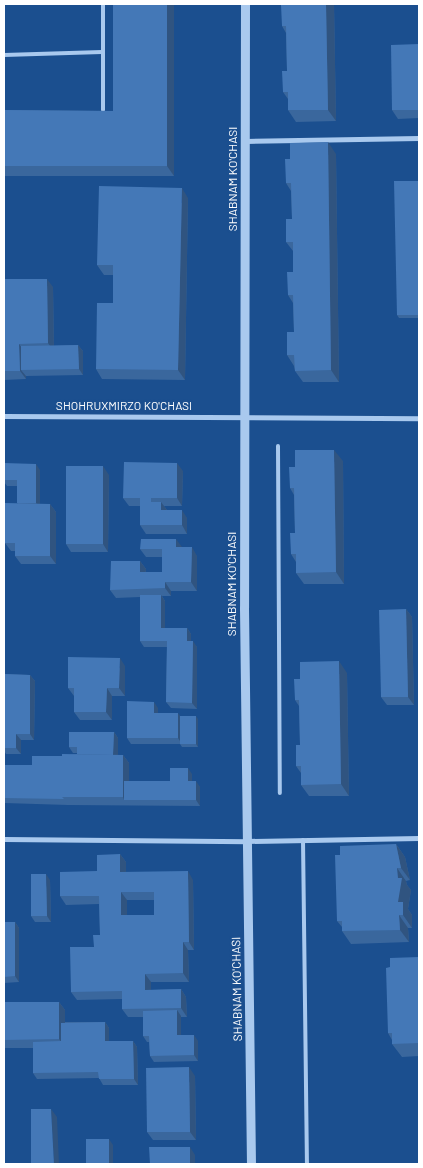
<!DOCTYPE html>
<html>
<head>
<meta charset="utf-8">
<style>
	body { margin:0 }
	#map { position:relative; width:423px; height:1168px; overflow:hidden; background:#1b4f8f; font-family:Barlow,sans-serif }
	div>[style] { position:absolute }
	[style*='--x'] { left:calc(var(--x)*1px); top:calc(var(--y)*1px); width:calc(var(--w)*1px); rotate:calc(var(--a)*1deg) }
	.service>* { height:4px; margin:-2px; padding:0 2px; transform-origin:2px; border-radius:2px; background:#a9c9ee }
	.minor>* { height:5px; margin:-2.5px; padding:0 2.5px; transform-origin:2.5px; border-radius:2.5px; background:#a9c9ee }
	.tertiary>* { height:9px; margin:-4.5px; padding:0 4.5px; transform-origin:4.5px; border-radius:4.5px; background:#a9c9ee }
	.wall>* { inset:0; background:#3a679d }
	.shaded-wall>* { inset:0; background:#305480 }
	.building>* { inset:0; background:#4478b7 }
	span { translate:-50% -50%; white-space:nowrap; text-align:center; line-height:1.15; -webkit-text-stroke:4.5px #1b4f8f; paint-order:stroke }
	.street-label { font-size:12px; color:#fff }
	.frame { position:absolute; inset:0; border:5px solid #fff; pointer-events:none }
</style>
</head>
<body>
<div id="map">
	<div class="service">
		<div style="--x:4;--y:55;--w:98;--a:-1.8"></div>
		<div style="--x:103;--y:110;--w:106;--a:-90"></div>
		<div style="--x:278;--y:446;--w:347;--a:89.7"></div>
		<div style="--x:303;--y:840;--w:324;--a:89.3"></div>
	</div>
	<div class="minor">
		<div style="--x:246;--y:141;--w:173;--a:-1"></div>
		<div style="--x:4;--y:416;--w:415;--a:0.3"></div>
		<div style="--x:4;--y:839;--w:244;--a:0.5"></div>
		<div style="--x:248;--y:841;--w:171;--a:-1"></div>
	</div>
	<div class="tertiary">
		<div style="--x:245;--y:4;--w:604;--a:90.09"></div>
		<div style="--x:244;--y:608;--w:556;--a:89.28"></div>
	</div>
	<div class="wall">
		<div style="clip-path:polygon(113px 4px,174px 4px,174px 176px,4px 176px,4px 110px,113px 111px)"></div>
		<div style="clip-path:polygon(287px 4px,334px 4px,336px 121px,296px 122px,288px 110px,288px 99px,283px 92px,287px 71px,286px 33px,282px 26px)"></div>
		<div style="clip-path:polygon(419px 44px,419px 118px,398px 119px,392px 110px)"></div>
		<div style="clip-path:polygon(336px 154px,339px 382px,303px 382px,295px 371px,294px 366px,287px 355px,294px 332px,293px 303px,288px 295px,293px 272px,293px 251px,286px 242px,292px 219px,291px 191px,286px 183px,290px 159px)"></div>
		<div style="clip-path:polygon(419px 181px,419px 318px,399px 318px,397px 315px)"></div>
		<div style="clip-path:polygon(188px 198px,185px 380px,102px 379px,96px 369px,113px 303px,113px 275px,104px 275px,97px 265px)"></div>
		<div style="clip-path:polygon(4px 279px,53px 287px,54px 346px,78px 345px,83px 351px,83px 375px,26px 376px,26px 379px,4px 380px)"></div>
		<div style="clip-path:polygon(343px 461px,344px 584px,304px 584px,296px 573px,296px 562px,291px 554px,295px 533px,294px 495px,290px 488px,295px 467px)"></div>
		<div style="clip-path:polygon(4px 463px,40px 470px,40px 504px,50px 504px,56px 512px,56px 564px,21px 564px,15px 556px,15px 551px,11px 551px,5px 543px,18px 503px,17px 486px,7px 486px,4px 482px)"></div>
		<div style="clip-path:polygon(183px 471px,182px 506px,164px 506px,167px 510px,187px 518px,187px 534px,146px 534px,140px 525px,140px 506px,129px 506px,123px 498px)"></div>
		<div style="clip-path:polygon(109px 475px,108px 552px,71px 552px,66px 544px)"></div>
		<div style="clip-path:polygon(182px 547px,197px 556px,197px 591px,171px 591px,171px 596px,162px 596px,165px 601px,165px 628px,187px 628px,191px 634px,191px 641px,197px 647px,197px 709px,171px 708px,166px 702px,167px 647px,144px 647px,140px 641px,140px 597px,116px 598px,110px 590px,140px 561px,146px 569px,146px 572px,162px 572px,162px 557px,146px 557px,140px 549px)"></div>
		<div style="clip-path:polygon(406px 609px,412px 617px,414px 705px,387px 705px,381px 697px)"></div>
		<div style="clip-path:polygon(125px 666px,125px 696px,112px 696px,112px 720px,80px 720px,74px 712px,74px 696px,68px 688px)"></div>
		<div style="clip-path:polygon(347px 673px,349px 796px,309px 796px,301px 785px,301px 773px,296px 766px,300px 745px,299px 706px,295px 700px,300px 679px)"></div>
		<div style="clip-path:polygon(4px 674px,30px 675px,35px 681px,34px 740px,21px 740px,21px 754px,6px 754px,4px 751px)"></div>
		<div style="clip-path:polygon(158px 708px,158px 713px,198px 719px,198px 747px,182px 747px,180px 744px,131px 744px,127px 738px)"></div>
		<div style="clip-path:polygon(114px 732px,118px 738px,118px 755px,123px 755px,129px 763px,129px 781px,170px 781px,192px 774px,192px 781px,200px 787px,200px 806px,68px 805px,4px 803px,4px 765px,32px 765px,62px 756px,77px 754px,77px 753px,73px 753px,69px 747px)"></div>
		<div style="clip-path:polygon(396px 844px,405px 857px,410px 880px,406px 881px,407px 885px,411px 890px,408px 909px,412px 915px,412px 928px,408px 928px,409px 942px,351px 944px,342px 931px,342px 927px,337px 921px,340px 855px)"></div>
		<div style="clip-path:polygon(evenodd,120px 854px,126px 862px,126px 872px,193px 880px,194px 950px,188px 950px,189px 982px,151px 982px,151px 990px,181px 989px,186px 997px,187px 1017px,181px 1017px,181px 1035px,198px 1041px,198px 1061px,154px 1062px,150px 1056px,149px 1042px,147px 1042px,143px 1036px,143px 1017px,128px 1017px,122px 1009px,122px 999px,77px 1000px,71px 992px,100px 935px,99px 904px,66px 905px,60px 896px,97px 871px,120px 854px,127px 900px,154px 900px,154px 915px,127px 915px,127px 900px)"></div>
		<div style="clip-path:polygon(50px 880px,51px 922px,35px 922px,31px 916px)"></div>
		<div style="clip-path:polygon(4px 922px,15px 922px,19px 928px,19px 982px,4px 983px)"></div>
		<div style="clip-path:polygon(419px 957px,419px 1056px,402px 1057px,392px 1044px,392px 1040px,388px 1033px,390px 967px)"></div>
		<div style="clip-path:polygon(4px 1002px,59px 1002px,65px 1010px,65px 1022px,105px 1022px,109px 1028px,109px 1041px,133px 1041px,137px 1047px,138px 1085px,103px 1085px,99px 1078px,37px 1079px,33px 1073px,33px 1048px,4px 1048px)"></div>
		<div style="clip-path:polygon(195px 1076px,196px 1140px,153px 1140px,147px 1132px)"></div>
	</div>
	<div class="shaded-wall">
		<div style="clip-path:polygon(167px 4px,174px 4px,174px 176px,167px 166px)"></div>
		<div style="clip-path:polygon(326px 4px,334px 4px,336px 121px,328px 110px)"></div>
		<div style="clip-path:polygon(328px 142px,336px 154px,339px 382px,331px 370px)"></div>
		<div style="clip-path:polygon(182px 188px,188px 198px,185px 380px,178px 370px)"></div>
		<div style="clip-path:polygon(47px 279px,53px 287px,54px 352px,48px 343px)"></div>
		<div style="clip-path:polygon(19px 344px,25px 352px,21px 370px,26px 376px,26px 379px,20px 371px)"></div>
		<div style="clip-path:polygon(78px 345px,83px 351px,83px 375px,79px 369px)"></div>
		<div style="clip-path:polygon(334px 450px,343px 461px,344px 584px,336px 572px)"></div>
		<div style="clip-path:polygon(177px 463px,183px 471px,182px 506px,177px 498px)"></div>
		<div style="clip-path:polygon(36px 464px,40px 470px,40px 509px,36px 503px)"></div>
		<div style="clip-path:polygon(103px 466px,109px 475px,108px 552px,103px 544px)"></div>
		<div style="clip-path:polygon(161px 502px,167px 510px,161px 510px)"></div>
		<div style="clip-path:polygon(50px 504px,56px 512px,56px 564px,50px 556px)"></div>
		<div style="clip-path:polygon(182px 510px,187px 518px,187px 534px,182px 525px)"></div>
		<div style="clip-path:polygon(176px 539px,182px 547px,176px 547px)"></div>
		<div style="clip-path:polygon(192px 547px,197px 556px,197px 591px,191px 582px)"></div>
		<div style="clip-path:polygon(140px 561px,146px 569px,145px 580px,140px 572px)"></div>
		<div style="clip-path:polygon(165px 582px,171px 591px,171px 596px,165px 588px)"></div>
		<div style="clip-path:polygon(161px 595px,165px 601px,165px 634px,161px 628px)"></div>
		<div style="clip-path:polygon(406px 609px,412px 617px,414px 705px,408px 697px)"></div>
		<div style="clip-path:polygon(187px 628px,191px 634px,191px 647px,187px 641px)"></div>
		<div style="clip-path:polygon(193px 641px,197px 647px,197px 709px,192px 703px)"></div>
		<div style="clip-path:polygon(120px 658px,125px 666px,125px 696px,119px 688px)"></div>
		<div style="clip-path:polygon(339px 661px,347px 673px,349px 796px,341px 784px)"></div>
		<div style="clip-path:polygon(30px 675px,35px 681px,34px 740px,30px 734px)"></div>
		<div style="clip-path:polygon(107px 688px,112px 696px,112px 720px,106px 712px)"></div>
		<div style="clip-path:polygon(154px 702px,158px 708px,158px 719px,154px 713px)"></div>
		<div style="clip-path:polygon(178px 713px,182px 719px,182px 744px,178px 738px)"></div>
		<div style="clip-path:polygon(196px 716px,198px 719px,198px 747px,196px 744px)"></div>
		<div style="clip-path:polygon(114px 732px,118px 738px,118px 761px,113px 755px)"></div>
		<div style="clip-path:polygon(16px 734px,21px 740px,21px 754px,16px 748px)"></div>
		<div style="clip-path:polygon(123px 755px,129px 763px,129px 800px,124px 800px,123px 797px)"></div>
		<div style="clip-path:polygon(188px 768px,192px 774px,192px 787px,188px 781px)"></div>
		<div style="clip-path:polygon(196px 781px,200px 787px,200px 806px,196px 800px)"></div>
		<div style="clip-path:polygon(396px 844px,405px 857px,410px 880px,401px 868px)"></div>
		<div style="clip-path:polygon(120px 854px,126px 862px,126px 880px,120px 872px)"></div>
		<div style="clip-path:polygon(397px 868px,406px 881px,407px 885px,411px 890px,408px 909px,412px 915px,412px 928px,403px 915px,398px 902px)"></div>
		<div style="clip-path:polygon(188px 871px,193px 880px,194px 950px,189px 942px)"></div>
		<div style="clip-path:polygon(46px 874px,50px 880px,51px 922px,47px 916px)"></div>
		<div style="clip-path:polygon(121px 892px,127px 900px,127px 923px,121px 915px)"></div>
		<div style="clip-path:polygon(399px 915px,408px 928px,409px 942px,400px 930px)"></div>
		<div style="clip-path:polygon(15px 922px,19px 928px,19px 982px,15px 976px)"></div>
		<div style="clip-path:polygon(183px 942px,188px 950px,189px 982px,183px 973px)"></div>
		<div style="clip-path:polygon(145px 974px,151px 982px,151px 998px,145px 990px)"></div>
		<div style="clip-path:polygon(181px 989px,186px 997px,187px 1017px,181px 1008px)"></div>
		<div style="clip-path:polygon(59px 1002px,65px 1010px,65px 1047px,59px 1039px)"></div>
		<div style="clip-path:polygon(177px 1010px,181px 1016px,181px 1041px,177px 1035px)"></div>
		<div style="clip-path:polygon(105px 1022px,109px 1028px,109px 1047px,105px 1041px)"></div>
		<div style="clip-path:polygon(194px 1035px,198px 1041px,198px 1061px,194px 1055px)"></div>
		<div style="clip-path:polygon(133px 1041px,137px 1047px,138px 1085px,134px 1079px)"></div>
		<div style="clip-path:polygon(189px 1067px,195px 1076px,196px 1140px,190px 1132px)"></div>
		<div style="clip-path:polygon(51px 1109px,57px 1117px,59px 1164px,54px 1164px)"></div>
		<div style="clip-path:polygon(109px 1139px,113px 1145px,113px 1164px,109px 1164px)"></div>
		<div style="clip-path:polygon(190px 1147px,195px 1155px,195px 1164px,190px 1164px)"></div>
	</div>
	<div class="building">
		<div style="clip-path:polygon(113px 4px,167px 4px,167px 166px,4px 166px,4px 110px,113px 111px)"></div>
		<div style="clip-path:polygon(287px 4px,326px 4px,328px 110px,288px 110px,288px 92px,283px 92px,282px 71px,287px 71px,286px 26px,282px 26px,281px 5px,287px 5px)"></div>
		<div style="clip-path:polygon(419px 44px,419px 110px,392px 110px,391px 45px)"></div>
		<div style="clip-path:polygon(328px 142px,331px 370px,295px 371px,294px 355px,287px 355px,287px 332px,294px 332px,293px 295px,288px 295px,287px 272px,293px 272px,293px 242px,286px 242px,286px 219px,292px 219px,291px 183px,286px 183px,285px 159px,290px 159px,290px 143px)"></div>
		<div style="clip-path:polygon(394px 181px,419px 181px,419px 315px,397px 315px)"></div>
		<div style="clip-path:polygon(99px 186px,182px 188px,178px 370px,96px 369px,97px 303px,113px 303px,113px 265px,97px 265px)"></div>
		<div style="clip-path:polygon(4px 279px,47px 279px,48px 343px,19px 344px,20px 371px,4px 371px)"></div>
		<div style="clip-path:polygon(78px 345px,79px 369px,21px 370px,21px 346px)"></div>
		<div style="clip-path:polygon(295px 450px,334px 450px,336px 572px,296px 573px,296px 554px,291px 554px,290px 533px,295px 533px,294px 488px,290px 488px,289px 467px,295px 467px)"></div>
		<div style="clip-path:polygon(124px 462px,177px 463px,177px 498px,151px 498px,151px 502px,161px 502px,161px 510px,182px 510px,182px 525px,140px 525px,140px 498px,123px 498px)"></div>
		<div style="clip-path:polygon(4px 463px,36px 464px,36px 503px,17px 503px,17px 480px,4px 480px)"></div>
		<div style="clip-path:polygon(66px 466px,103px 466px,103px 544px,66px 544px)"></div>
		<div style="clip-path:polygon(5px 503px,50px 504px,50px 556px,15px 556px,15px 543px,5px 543px)"></div>
		<div style="clip-path:polygon(141px 539px,176px 539px,176px 547px,192px 547px,191px 582px,165px 582px,165px 588px,110px 590px,111px 561px,140px 561px,140px 572px,162px 572px,162px 549px,140px 549px)"></div>
		<div style="clip-path:polygon(140px 595px,161px 595px,161px 628px,187px 628px,187px 641px,193px 641px,192px 703px,166px 702px,167px 641px,140px 641px)"></div>
		<div style="clip-path:polygon(406px 609px,408px 697px,381px 697px,379px 610px)"></div>
		<div style="clip-path:polygon(68px 657px,120px 658px,119px 688px,107px 688px,106px 712px,74px 712px,74px 688px,68px 688px)"></div>
		<div style="clip-path:polygon(339px 661px,341px 784px,301px 785px,301px 766px,296px 766px,296px 745px,300px 745px,299px 700px,295px 700px,294px 679px,300px 679px,300px 662px)"></div>
		<div style="clip-path:polygon(4px 674px,30px 675px,30px 734px,16px 734px,16px 748px,4px 748px)"></div>
		<div style="clip-path:polygon(127px 701px,154px 702px,154px 713px,178px 713px,178px 738px,127px 738px)"></div>
		<div style="clip-path:polygon(180px 716px,196px 716px,196px 744px,180px 744px)"></div>
		<div style="clip-path:polygon(69px 732px,114px 732px,113px 755px,77px 754px,77px 747px,69px 747px)"></div>
		<div style="clip-path:polygon(62px 754px,123px 755px,123px 797px,62px 797px)"></div>
		<div style="clip-path:polygon(32px 756px,62px 756px,62px 797px,64px 799px,4px 798px,4px 765px,32px 765px)"></div>
		<div style="clip-path:polygon(170px 768px,188px 768px,188px 781px,196px 781px,196px 800px,124px 800px,124px 781px,170px 781px)"></div>
		<div style="clip-path:polygon(396px 844px,401px 868px,397px 868px,398px 878px,402px 878px,398px 902px,403px 902px,403px 915px,399px 915px,400px 930px,342px 931px,342px 921px,337px 921px,335px 855px,340px 855px,340px 846px)"></div>
		<div style="clip-path:polygon(evenodd,120px 854px,120px 872px,188px 871px,189px 942px,183px 942px,183px 973px,145px 974px,145px 990px,181px 989px,181px 1008px,122px 1009px,122px 991px,71px 992px,70px 947px,94px 947px,93px 935px,100px 935px,99px 896px,60px 896px,60px 872px,97px 871px,97px 855px,120px 854px,121px 892px,154px 892px,154px 915px,121px 915px,121px 892px)"></div>
		<div style="clip-path:polygon(31px 874px,46px 874px,47px 916px,31px 916px)"></div>
		<div style="clip-path:polygon(4px 922px,15px 922px,15px 976px,4px 977px)"></div>
		<div style="clip-path:polygon(419px 957px,419px 1043px,392px 1044px,392px 1033px,388px 1033px,386px 968px,390px 967px,390px 958px)"></div>
		<div style="clip-path:polygon(4px 1002px,59px 1002px,59px 1039px,4px 1040px)"></div>
		<div style="clip-path:polygon(177px 1010px,177px 1035px,194px 1035px,194px 1055px,150px 1056px,149px 1036px,143px 1036px,143px 1011px)"></div>
		<div style="clip-path:polygon(105px 1022px,105px 1041px,133px 1041px,134px 1079px,99px 1079px,98px 1072px,33px 1073px,33px 1042px,61px 1041px,61px 1023px)"></div>
		<div style="clip-path:polygon(189px 1067px,190px 1132px,147px 1132px,146px 1068px)"></div>
		<div style="clip-path:polygon(31px 1109px,51px 1109px,54px 1164px,31px 1164px)"></div>
		<div style="clip-path:polygon(86px 1139px,109px 1139px,109px 1164px,86px 1164px)"></div>
		<div style="clip-path:polygon(149px 1147px,190px 1147px,190px 1164px,150px 1164px)"></div>
	</div>
	<div class="street-label">
		<span style="left:233px;top:179px;rotate:-90deg">SHABNAM KO'CHASI</span>
		<span style="left:124px;top:406px">SHOHRUXMIRZO KO'CHASI</span>
		<span style="left:232px;top:584px;rotate:-90deg">SHABNAM KO'CHASI</span>
		<span style="left:237px;top:989px;rotate:-91deg">SHABNAM KO'CHASI</span>
	</div>
	<div class="frame"></div>
</div>
</body>
</html>
